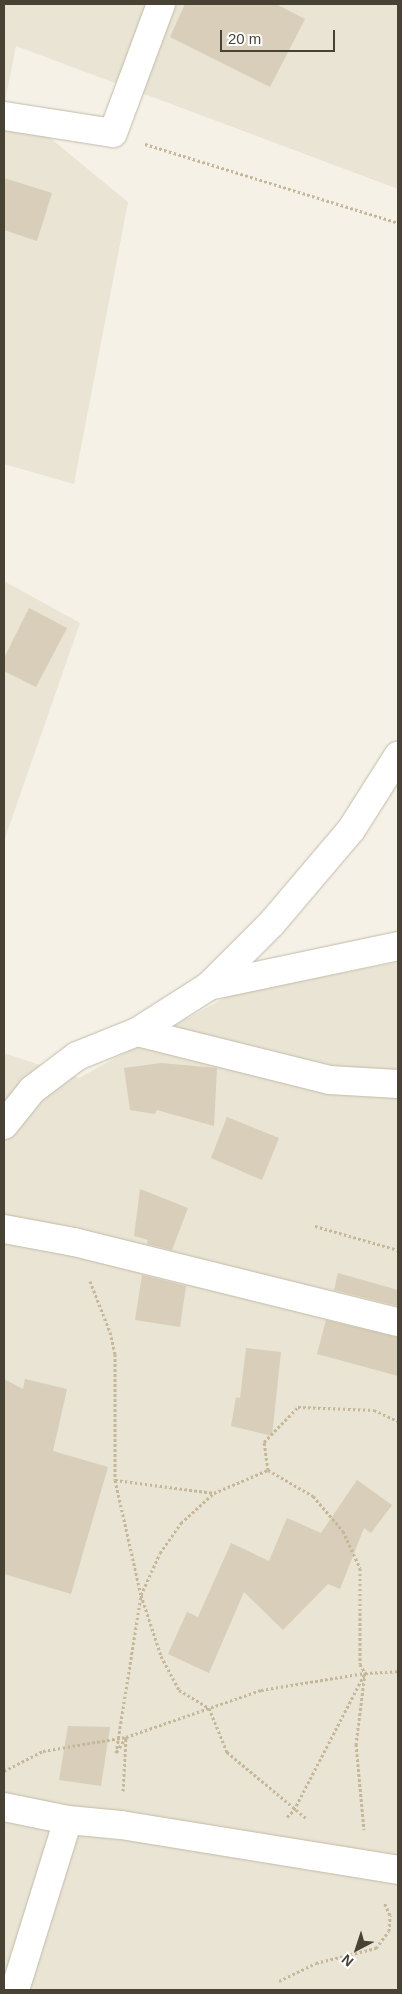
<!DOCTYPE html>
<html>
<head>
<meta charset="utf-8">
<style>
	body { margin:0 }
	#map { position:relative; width:402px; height:1994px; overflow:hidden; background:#f5f1e6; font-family:Arial,sans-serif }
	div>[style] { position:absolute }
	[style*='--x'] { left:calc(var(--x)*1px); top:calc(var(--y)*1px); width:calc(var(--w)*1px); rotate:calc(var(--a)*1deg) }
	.residential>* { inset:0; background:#e9e4d3 }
	.building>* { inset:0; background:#d8ceba }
	.path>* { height:3px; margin-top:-1.5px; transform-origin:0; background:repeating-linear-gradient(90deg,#c5b797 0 2.5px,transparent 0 5px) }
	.roads { filter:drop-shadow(0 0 1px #c1baa7) drop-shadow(0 0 1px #c1baa7) }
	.minor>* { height:28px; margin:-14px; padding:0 14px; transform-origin:14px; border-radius:14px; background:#fff }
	span { translate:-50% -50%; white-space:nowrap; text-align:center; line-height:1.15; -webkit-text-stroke:4.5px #fff; paint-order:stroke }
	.frame { position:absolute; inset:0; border:5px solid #484234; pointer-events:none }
	.north { position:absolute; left:332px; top:1924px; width:50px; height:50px; -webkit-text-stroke:4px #fff; paint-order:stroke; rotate:220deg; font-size:14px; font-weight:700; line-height:20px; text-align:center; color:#484234 }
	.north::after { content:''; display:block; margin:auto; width:18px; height:22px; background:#484234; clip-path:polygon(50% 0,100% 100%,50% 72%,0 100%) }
	.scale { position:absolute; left:220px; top:30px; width:115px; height:22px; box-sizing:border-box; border:2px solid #484234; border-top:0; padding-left:6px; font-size:15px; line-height:18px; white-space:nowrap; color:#484234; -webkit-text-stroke:4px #fff; paint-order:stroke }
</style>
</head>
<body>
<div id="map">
	<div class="residential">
		<div style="clip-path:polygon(4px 4px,398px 4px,398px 189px,16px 46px,5px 101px,128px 202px,74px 484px,4px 464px)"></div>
		<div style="clip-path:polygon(4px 581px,80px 623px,4px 841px)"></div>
		<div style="clip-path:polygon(398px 962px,398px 1990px,4px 1990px,4px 1053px,79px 1078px,230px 995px)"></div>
	</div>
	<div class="building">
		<div style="clip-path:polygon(185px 4px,276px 4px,305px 19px,270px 87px,170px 37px)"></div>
		<div style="clip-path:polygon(4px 178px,52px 193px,37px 241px,4px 230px)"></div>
		<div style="clip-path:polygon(29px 608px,67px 628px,36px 687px,4px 671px,4px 658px)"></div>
		<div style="clip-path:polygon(161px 1063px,217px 1068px,214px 1126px,157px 1110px,155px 1114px,130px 1110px,124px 1068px)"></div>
		<div style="clip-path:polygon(227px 1117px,279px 1138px,262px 1180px,211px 1158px)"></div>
		<div style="clip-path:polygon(140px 1189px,188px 1208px,172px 1250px,147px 1244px,148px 1240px,134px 1236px)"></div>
		<div style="clip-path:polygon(338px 1273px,398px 1290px,398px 1306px,334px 1290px)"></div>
		<div style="clip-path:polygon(142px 1275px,186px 1286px,180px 1327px,135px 1320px)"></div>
		<div style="clip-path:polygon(326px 1320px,398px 1337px,398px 1376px,317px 1354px)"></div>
		<div style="clip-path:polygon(246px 1348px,281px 1352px,272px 1436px,231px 1426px,236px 1397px,240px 1398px)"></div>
		<div style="clip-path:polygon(4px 1379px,23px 1389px,25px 1379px,67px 1389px,53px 1451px,108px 1467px,71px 1594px,4px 1574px)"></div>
		<div style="clip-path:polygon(357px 1480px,392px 1505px,371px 1533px,364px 1528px,340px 1589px,328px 1584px,283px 1630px,244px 1592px,209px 1673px,168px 1654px,187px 1612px,198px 1617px,231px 1543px,269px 1561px,287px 1518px,321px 1533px)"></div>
		<div style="clip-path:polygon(68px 1726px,110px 1727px,101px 1786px,59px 1780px)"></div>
	</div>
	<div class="path">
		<div style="--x:145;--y:144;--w:265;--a:17.3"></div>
		<div style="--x:315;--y:1226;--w:86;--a:16.1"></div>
		<div style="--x:90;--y:1281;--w:55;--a:68.6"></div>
		<div style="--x:110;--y:1332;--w:23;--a:77"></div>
		<div style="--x:115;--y:1354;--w:126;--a:90"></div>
		<div style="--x:115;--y:1480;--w:118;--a:77.3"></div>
		<div style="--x:141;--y:1595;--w:64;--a:71.8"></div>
		<div style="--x:161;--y:1656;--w:38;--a:62"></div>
		<div style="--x:179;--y:1690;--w:35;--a:31"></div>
		<div style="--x:209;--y:1708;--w:48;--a:67.8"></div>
		<div style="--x:227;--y:1752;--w:104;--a:39.9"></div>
		<div style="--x:268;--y:1470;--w:28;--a:-98"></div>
		<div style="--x:264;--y:1442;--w:49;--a:-45.8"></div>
		<div style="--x:298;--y:1407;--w:76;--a:2.3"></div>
		<div style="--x:374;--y:1410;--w:26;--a:25"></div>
		<div style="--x:115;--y:1480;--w:100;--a:7.5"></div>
		<div style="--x:214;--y:1493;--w:59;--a:-23.1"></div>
		<div style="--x:268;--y:1470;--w:52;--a:30"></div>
		<div style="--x:313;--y:1496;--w:46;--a:49.4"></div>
		<div style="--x:343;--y:1531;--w:41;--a:65.3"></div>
		<div style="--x:360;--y:1568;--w:96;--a:90"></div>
		<div style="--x:360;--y:1664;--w:10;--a:61"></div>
		<div style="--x:365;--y:1673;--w:72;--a:97.2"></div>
		<div style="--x:356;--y:1744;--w:86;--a:84.7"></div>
		<div style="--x:4;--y:1771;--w:44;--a:-27.1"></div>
		<div style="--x:43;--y:1751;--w:84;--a:-9.6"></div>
		<div style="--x:126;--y:1737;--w:143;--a:-19.2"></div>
		<div style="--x:261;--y:1690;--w:105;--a:-9.3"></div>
		<div style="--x:123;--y:1791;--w:54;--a:-86.8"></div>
		<div style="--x:126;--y:1737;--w:19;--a:122"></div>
		<div style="--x:116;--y:1753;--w:160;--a:-81"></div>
		<div style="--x:141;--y:1595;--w:46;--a:-65.7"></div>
		<div style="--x:160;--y:1553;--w:37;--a:-55"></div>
		<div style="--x:181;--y:1523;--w:45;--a:-42.3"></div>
		<div style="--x:287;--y:1817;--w:10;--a:-45"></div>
		<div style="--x:294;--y:1810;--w:154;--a:-62.6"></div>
		<div style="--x:365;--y:1673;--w:33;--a:-3"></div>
		<div style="--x:279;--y:1981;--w:41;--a:-25.9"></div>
		<div style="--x:316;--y:1963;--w:62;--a:-14"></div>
		<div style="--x:376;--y:1948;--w:21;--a:-53"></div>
		<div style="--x:389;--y:1931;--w:16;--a:-86"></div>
		<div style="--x:390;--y:1915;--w:14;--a:-115"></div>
	</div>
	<div class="roads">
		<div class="minor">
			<div style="--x:4;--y:116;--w:110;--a:8.9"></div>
			<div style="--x:113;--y:133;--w:138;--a:-69.6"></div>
			<div style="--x:209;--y:986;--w:193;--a:-11.9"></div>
			<div style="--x:137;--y:1032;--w:198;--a:14"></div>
			<div style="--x:329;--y:1080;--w:69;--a:3.3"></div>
			<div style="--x:4;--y:1125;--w:45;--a:-51.3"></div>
			<div style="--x:32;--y:1090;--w:56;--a:-37.1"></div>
			<div style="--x:77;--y:1056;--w:65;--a:-21.8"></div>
			<div style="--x:137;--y:1032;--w:85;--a:-32.6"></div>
			<div style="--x:209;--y:986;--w:89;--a:-45"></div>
			<div style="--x:272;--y:923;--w:122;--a:-49.7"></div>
			<div style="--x:351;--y:830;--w:88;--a:-57.6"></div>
			<div style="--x:4;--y:1229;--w:71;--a:10.5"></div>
			<div style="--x:74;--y:1242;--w:334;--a:13.9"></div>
			<div style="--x:4;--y:1807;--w:65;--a:11.5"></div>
			<div style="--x:68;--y:1820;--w:53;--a:5.4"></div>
			<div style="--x:121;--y:1825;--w:281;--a:9.2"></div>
			<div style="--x:15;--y:1990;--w:178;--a:-72.7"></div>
		</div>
	</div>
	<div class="frame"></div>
	<div class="north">N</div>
	<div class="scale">20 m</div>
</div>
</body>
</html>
